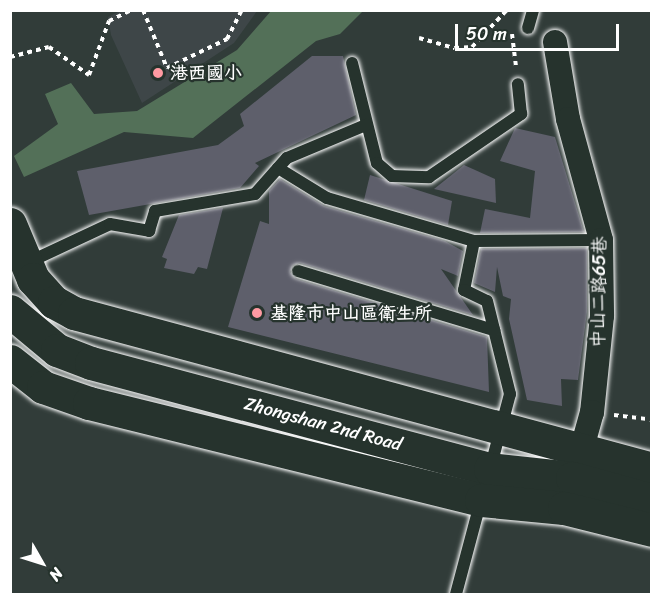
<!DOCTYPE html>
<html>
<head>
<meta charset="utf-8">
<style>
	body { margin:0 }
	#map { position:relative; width:662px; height:605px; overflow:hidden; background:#313c39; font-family:Sriracha,"LXGW WenKai TC",sans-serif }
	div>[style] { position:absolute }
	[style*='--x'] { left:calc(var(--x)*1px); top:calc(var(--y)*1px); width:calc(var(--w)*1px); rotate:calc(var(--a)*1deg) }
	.built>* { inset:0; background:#3e4648 }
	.green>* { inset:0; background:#537058 }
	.building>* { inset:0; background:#5e5f6b }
	.path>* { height:4px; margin-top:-2px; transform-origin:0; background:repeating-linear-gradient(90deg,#fff 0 4.5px,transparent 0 9px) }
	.roads { filter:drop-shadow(0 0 2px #fff) drop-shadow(0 0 2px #fff) }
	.lane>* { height:12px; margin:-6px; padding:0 6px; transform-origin:6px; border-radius:6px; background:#26332d }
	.street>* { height:24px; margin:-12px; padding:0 12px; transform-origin:12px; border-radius:12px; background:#26332d }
	.secondary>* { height:33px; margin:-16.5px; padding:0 16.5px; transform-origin:16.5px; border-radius:16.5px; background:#26332d }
	.dots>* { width:16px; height:16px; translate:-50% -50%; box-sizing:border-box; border:3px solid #26332d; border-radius:50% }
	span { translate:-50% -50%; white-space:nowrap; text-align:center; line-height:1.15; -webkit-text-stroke:4.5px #26332d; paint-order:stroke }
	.poi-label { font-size:18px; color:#fff; font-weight:700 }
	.left { translate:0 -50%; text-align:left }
	.street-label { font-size:18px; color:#fff }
	.frame { position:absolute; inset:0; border:12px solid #fff; pointer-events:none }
	.north { position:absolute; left:12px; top:533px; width:60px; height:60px; -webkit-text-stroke:4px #26332d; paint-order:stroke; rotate:129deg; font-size:16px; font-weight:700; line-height:24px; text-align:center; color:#fff }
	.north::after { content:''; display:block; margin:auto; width:21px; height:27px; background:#fff; clip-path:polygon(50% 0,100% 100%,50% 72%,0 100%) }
	.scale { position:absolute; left:455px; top:24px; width:164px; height:27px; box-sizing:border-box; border:3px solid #fff; border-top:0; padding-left:8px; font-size:18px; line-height:21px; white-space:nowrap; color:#fff; -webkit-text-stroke:4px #26332d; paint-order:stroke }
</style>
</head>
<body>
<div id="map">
	<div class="built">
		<div style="clip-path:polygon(120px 11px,120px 10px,257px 11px,234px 43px,142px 103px,111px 35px,108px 17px)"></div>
	</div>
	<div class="green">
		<div style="clip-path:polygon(271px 11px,362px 12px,340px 34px,316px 41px,193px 138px,124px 132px,24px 177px,14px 156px,58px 124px,45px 94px,71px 83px,94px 114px,137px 111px,237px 50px)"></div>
	</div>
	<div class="building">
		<div style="clip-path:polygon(312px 56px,343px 56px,356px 115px,255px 163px,259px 166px,240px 188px,89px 215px,77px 171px,218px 145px,244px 126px,240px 114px)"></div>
		<div style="clip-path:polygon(515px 128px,555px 137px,584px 232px,480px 233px,485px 209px,530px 218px,535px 171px,500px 161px)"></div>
		<div style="clip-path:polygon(464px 165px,495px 179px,496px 203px,434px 189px)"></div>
		<div style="clip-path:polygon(370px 175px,452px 201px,448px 225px,364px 200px)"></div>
		<div style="clip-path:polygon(280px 179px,324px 206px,445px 241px,463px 251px,458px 276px,441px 269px,473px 315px,300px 263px,293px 265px,290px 272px,296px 279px,487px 337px,489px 392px,228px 327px,260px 221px,269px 224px,269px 191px)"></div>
		<div style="clip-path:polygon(223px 208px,207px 269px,198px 267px,194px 274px,164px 268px,167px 259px,162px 257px,179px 215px)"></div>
		<div style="clip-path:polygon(587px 248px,587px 312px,578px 380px,561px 379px,562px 406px,527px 400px,509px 319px,511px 299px,503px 296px,497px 267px,495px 292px,474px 283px,481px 249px)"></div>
	</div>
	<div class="path">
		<div style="--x:143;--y:10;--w:63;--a:67.5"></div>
		<div style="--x:167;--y:68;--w:67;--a:-25.8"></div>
		<div style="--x:227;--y:39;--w:33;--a:-63"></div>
		<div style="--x:512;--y:34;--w:34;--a:83"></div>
		<div style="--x:419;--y:38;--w:37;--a:16"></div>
		<div style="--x:455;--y:48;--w:17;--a:-3"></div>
		<div style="--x:472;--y:47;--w:51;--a:-46.6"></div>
		<div style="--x:10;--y:57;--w:40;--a:-14.4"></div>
		<div style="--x:49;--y:47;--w:49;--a:35"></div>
		<div style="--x:89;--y:75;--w:58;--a:-69.7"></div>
		<div style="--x:109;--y:21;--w:25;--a:-26"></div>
		<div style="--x:614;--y:415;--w:38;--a:7"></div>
	</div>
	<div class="roads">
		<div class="lane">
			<div style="--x:528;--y:28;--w:19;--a:-74"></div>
			<div style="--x:352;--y:63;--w:103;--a:76"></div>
			<div style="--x:377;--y:163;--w:20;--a:41"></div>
			<div style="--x:392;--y:176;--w:37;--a:2"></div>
			<div style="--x:429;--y:177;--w:112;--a:-34.4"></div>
			<div style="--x:521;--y:114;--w:30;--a:-96"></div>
			<div style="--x:278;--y:168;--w:57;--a:31.5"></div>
			<div style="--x:327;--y:198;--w:153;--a:16.3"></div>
			<div style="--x:474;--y:241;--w:127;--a:-0.5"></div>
			<div style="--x:474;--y:241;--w:50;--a:101.5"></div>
			<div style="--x:464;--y:290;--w:25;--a:26"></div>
			<div style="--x:487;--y:301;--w:96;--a:76.1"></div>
			<div style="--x:510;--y:394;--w:78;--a:104.9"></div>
			<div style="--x:29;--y:262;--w:89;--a:-25.1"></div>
			<div style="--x:110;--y:224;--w:40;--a:10"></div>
			<div style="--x:149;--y:231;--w:21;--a:-73"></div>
			<div style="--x:155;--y:211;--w:101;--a:-9.6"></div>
			<div style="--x:255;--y:194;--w:48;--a:-48.4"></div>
			<div style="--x:287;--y:158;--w:86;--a:-22.7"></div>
			<div style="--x:298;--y:271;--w:205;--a:16.8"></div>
			<div style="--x:456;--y:594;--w:97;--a:-75.1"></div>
		</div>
		<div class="street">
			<div style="--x:555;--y:42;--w:78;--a:80.4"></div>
			<div style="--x:568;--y:119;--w:125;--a:74.7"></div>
			<div style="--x:601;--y:240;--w:76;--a:89.2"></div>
			<div style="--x:602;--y:316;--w:97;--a:95.9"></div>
			<div style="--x:592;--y:412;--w:56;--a:105.5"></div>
		</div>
		<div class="secondary">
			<div style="--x:10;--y:224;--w:60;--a:67.3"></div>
			<div style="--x:33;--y:279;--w:31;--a:48"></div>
			<div style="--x:54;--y:302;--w:23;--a:29"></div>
			<div style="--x:74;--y:313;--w:599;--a:15.1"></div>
			<div style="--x:10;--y:311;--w:61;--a:39.7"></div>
			<div style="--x:57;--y:350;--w:36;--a:21"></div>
			<div style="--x:91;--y:363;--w:413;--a:14.9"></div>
			<div style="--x:490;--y:469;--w:82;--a:6.3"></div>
			<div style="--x:572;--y:478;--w:83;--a:15.4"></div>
			<div style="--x:10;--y:361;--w:42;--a:38.2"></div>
			<div style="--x:43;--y:387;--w:49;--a:19.2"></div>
			<div style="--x:89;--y:403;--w:404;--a:13.9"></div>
			<div style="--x:481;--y:500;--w:83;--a:5.5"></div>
			<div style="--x:564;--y:508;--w:91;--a:14"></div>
		</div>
	</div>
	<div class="dots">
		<div style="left:158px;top:73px;background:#ff9aa2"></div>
		<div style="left:257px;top:313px;background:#ff9aa2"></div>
	</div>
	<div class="poi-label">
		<span class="left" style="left:170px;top:73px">港西國小</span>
		<span class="left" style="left:270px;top:313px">基隆市中山區衛生所</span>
	</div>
	<div class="street-label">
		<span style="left:599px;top:292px;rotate:-89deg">中山二路65巷</span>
		<span style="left:323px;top:424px;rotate:15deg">Zhongshan 2nd Road</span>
	</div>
	<div class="frame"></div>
	<div class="north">N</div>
	<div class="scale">50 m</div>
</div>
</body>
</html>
